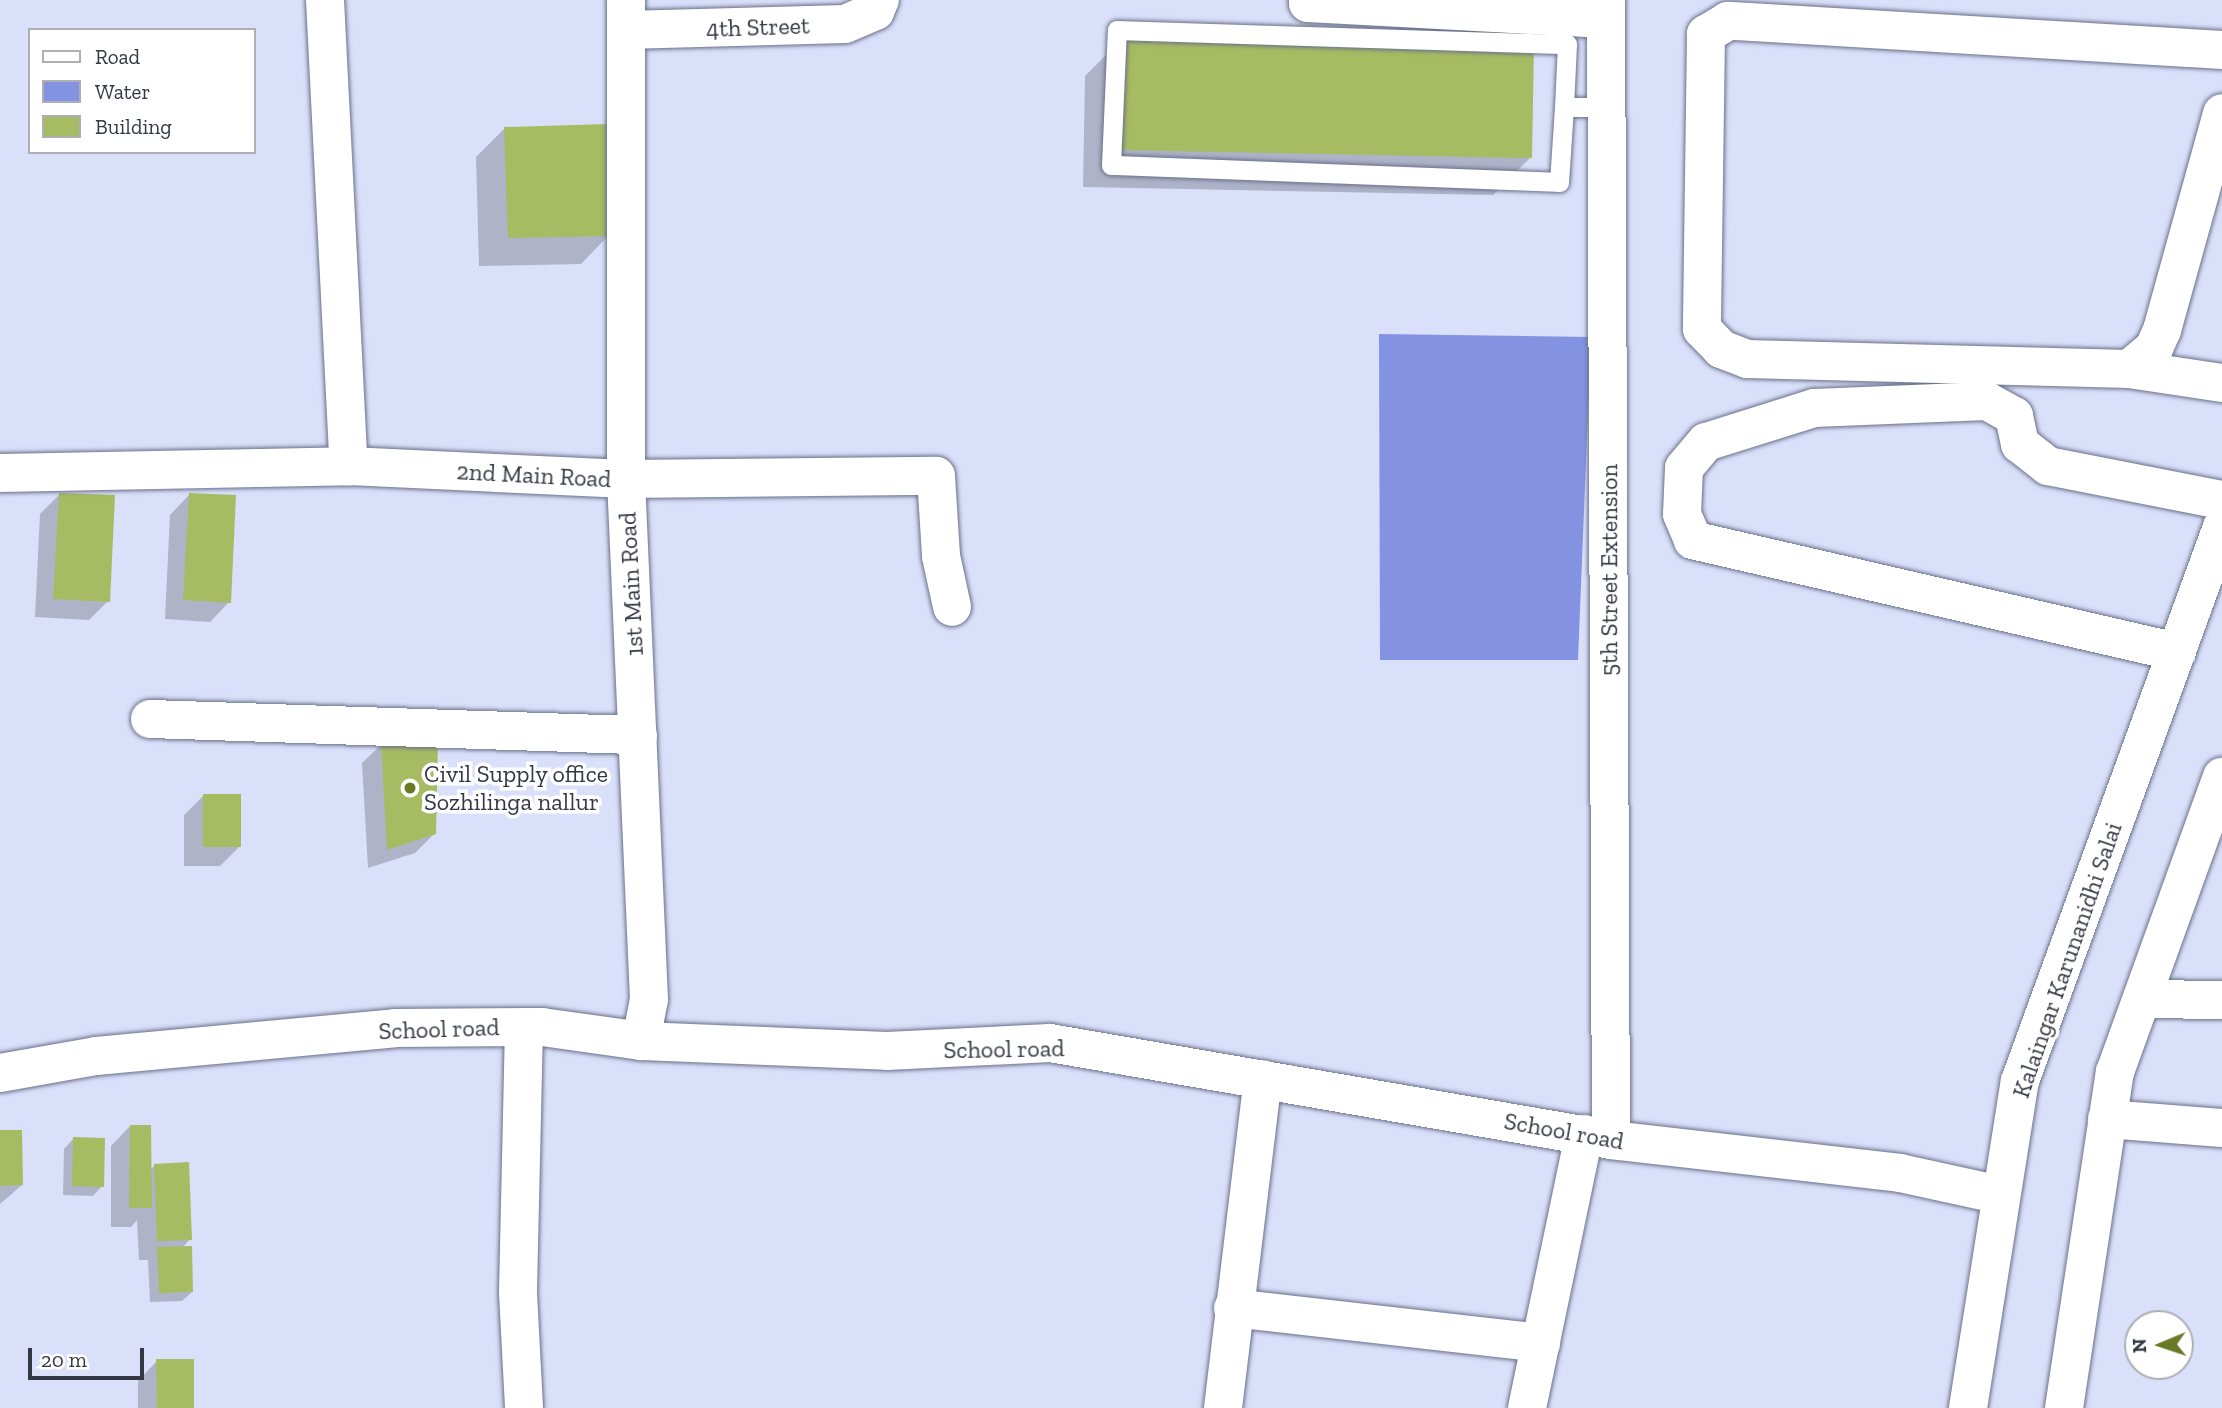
<!DOCTYPE html>
<html>
<head>
<meta charset="utf-8">
<style>
	body { margin:0 }
	#map { position:relative; width:2222px; height:1408px; overflow:hidden; background:#dae0fa; font-family:"Zilla Slab",serif }
	div>[style] { position:absolute }
	[style*='--x'] { left:calc(var(--x)*1px); top:calc(var(--y)*1px); width:calc(var(--w)*1px); rotate:calc(var(--a)*1deg) }
	.water>* { inset:0; background:#8493e1 }
	.shadow>* { inset:0; background:#0003 }
	.building>* { inset:0; background:#a7bb62 }
	.roads { filter:drop-shadow(0 0 2px #69708b) drop-shadow(0 0 2px #69708b) }
	.lane>* { height:19px; margin:-9.5px; padding:0 9.5px; transform-origin:9.5px; border-radius:9.5px; background:#fff }
	.street>* { height:38px; margin:-19px; padding:0 19px; transform-origin:19px; border-radius:19px; background:#fff }
	.primary>* { height:38px; margin:-19px; padding:0 19px; transform-origin:19px; border-radius:19px; background:#fff }
	.dots>* { width:19px; height:19px; translate:-50% -50%; box-sizing:border-box; border:4px solid #fff; border-radius:50% }
	span { translate:-50% -50%; white-space:nowrap; text-align:center; line-height:1.15; -webkit-text-stroke:7px #fff; paint-order:stroke }
	.street-label { font-size:24px; color:#353844 }
	.poi-label { font-size:24px; color:#353844 }
	.left { translate:0 -50%; text-align:left }
	.legend { position:absolute; left:28px; top:28px; width:228px; height:126px; box-sizing:border-box; background:#fff; border:2px solid #aeafb4; margin:0; padding:9px 12px; list-style:none; font-size:21px; color:#353844 }
	.legend li { display:flex; align-items:center; gap:14px; height:35px }
	.legend b { width:35px; border:2px solid #aeafb4 }
	.north { position:absolute; left:2124px; top:1310px; width:70px; height:70px; box-sizing:border-box; background:#fff; border:2px solid #aeafb4; border-radius:50%; rotate:268deg; font-size:19px; font-weight:700; line-height:28px; text-align:center; color:#353844 }
	.north::after { content:''; display:block; margin:auto; width:24px; height:32px; background:#697926; clip-path:polygon(50% 0,100% 100%,50% 72%,0 100%) }
	.scale { position:absolute; left:28px; top:1348px; width:116px; height:32px; box-sizing:border-box; border:4px solid #353844; border-top:0; padding-left:9px; font-size:21px; line-height:24px; white-space:nowrap; color:#353844; -webkit-text-stroke:5px #fff; paint-order:stroke }
</style>
</head>
<body>
<div id="map">
	<div class="water">
		<div style="clip-path:polygon(1379px 334px,1591px 337px,1578px 660px,1380px 660px)"></div>
	</div>
	<div class="shadow">
		<div style="clip-path:polygon(1122px 39px,1530px 158px,1493px 195px,1083px 187px,1085px 76px)"></div>
		<div style="clip-path:polygon(505px 128px,609px 235px,581px 264px,479px 266px,476px 157px)"></div>
		<div style="clip-path:polygon(59px 495px,108px 601px,89px 620px,35px 617px,40px 514px)"></div>
		<div style="clip-path:polygon(189px 495px,229px 602px,210px 622px,165px 619px,170px 515px)"></div>
		<div style="clip-path:polygon(382px 744px,435px 833px,415px 853px,368px 868px,362px 763px)"></div>
		<div style="clip-path:polygon(204px 795px,239px 847px,220px 866px,184px 866px,184px 815px)"></div>
		<div style="clip-path:polygon(130px 1126px,150px 1170px,155px 1165px,190px 1239px,182px 1248px,192px 1292px,182px 1301px,150px 1302px,148px 1260px,139px 1260px,137px 1220px,131px 1227px,111px 1227px,111px 1146px)"></div>
		<div style="clip-path:polygon(0 1132px,22px 1185px,0 1204px)"></div>
		<div style="clip-path:polygon(73px 1139px,102px 1186px,93px 1196px,63px 1195px,64px 1149px)"></div>
		<div style="clip-path:polygon(157px 1361px,193px 1408px,138px 1408px,138px 1381px)"></div>
	</div>
	<div class="building">
		<div style="clip-path:polygon(1121px 37px,1534px 45px,1532px 158px,1120px 150px)"></div>
		<div style="clip-path:polygon(608px 124px,611px 236px,508px 238px,504px 127px)"></div>
		<div style="clip-path:polygon(59px 493px,115px 495px,110px 602px,53px 599px)"></div>
		<div style="clip-path:polygon(189px 493px,236px 495px,231px 603px,183px 600px)"></div>
		<div style="clip-path:polygon(381px 742px,438px 742px,436px 834px,387px 850px)"></div>
		<div style="clip-path:polygon(203px 794px,241px 794px,241px 847px,203px 847px)"></div>
		<div style="clip-path:polygon(130px 1125px,151px 1125px,152px 1208px,129px 1208px)"></div>
		<div style="clip-path:polygon(0 1130px,22px 1130px,23px 1185px,0 1186px)"></div>
		<div style="clip-path:polygon(73px 1137px,105px 1138px,104px 1187px,72px 1186px)"></div>
		<div style="clip-path:polygon(189px 1162px,192px 1240px,157px 1241px,154px 1164px)"></div>
		<div style="clip-path:polygon(192px 1246px,193px 1292px,159px 1293px,157px 1247px)"></div>
		<div style="clip-path:polygon(156px 1359px,194px 1359px,194px 1408px,157px 1408px)"></div>
	</div>
	<div class="roads">
		<div class="lane">
			<div style="--x:1564;--y:107;--w:75;--a:93.8"></div>
			<div style="--x:1559;--y:182;--w:448;--a:-177.8"></div>
			<div style="--x:1111;--y:165;--w:135;--a:-87.5"></div>
			<div style="--x:1117;--y:30;--w:450;--a:1.8"></div>
			<div style="--x:1567;--y:44;--w:63;--a:92.7"></div>
			<div style="--x:1564;--y:107;--w:42;--a:0"></div>
		</div>
		<div class="street">
			<div style="--x:325;--y:0;--w:467;--a:87.1"></div>
			<div style="--x:626;--y:0;--w:479;--a:90"></div>
			<div style="--x:626;--y:479;--w:521;--a:87.47"></div>
			<div style="--x:649;--y:999;--w:43;--a:100.8"></div>
			<div style="--x:1308;--y:0;--w:3;--a:90"></div>
			<div style="--x:1308;--y:3;--w:298;--a:3.1"></div>
			<div style="--x:1606;--y:0;--w:1140;--a:89.75"></div>
			<div style="--x:626;--y:30;--w:219;--a:-1.6"></div>
			<div style="--x:845;--y:24;--w:33;--a:-23"></div>
			<div style="--x:875;--y:11;--w:12;--a:-66"></div>
			<div style="--x:2222;--y:50;--w:495;--a:-176.6"></div>
			<div style="--x:1728;--y:21;--w:26;--a:149"></div>
			<div style="--x:1706;--y:34;--w:295;--a:90.8"></div>
			<div style="--x:1702;--y:329;--w:28;--a:46"></div>
			<div style="--x:1721;--y:349;--w:28;--a:21"></div>
			<div style="--x:1747;--y:359;--w:382;--a:1.5"></div>
			<div style="--x:2129;--y:369;--w:94;--a:8.6"></div>
			<div style="--x:2129;--y:369;--w:33;--a:-40"></div>
			<div style="--x:2154;--y:348;--w:20;--a:-66"></div>
			<div style="--x:2162;--y:330;--w:225;--a:-74.5"></div>
			<div style="--x:0;--y:473;--w:349;--a:-1.1"></div>
			<div style="--x:349;--y:466;--w:277;--a:2.7"></div>
			<div style="--x:626;--y:479;--w:310;--a:-0.6"></div>
			<div style="--x:936;--y:476;--w:80;--a:86.4"></div>
			<div style="--x:941;--y:556;--w:52;--a:77.8"></div>
			<div style="--x:2177;--y:652;--w:497;--a:-167"></div>
			<div style="--x:1693;--y:540;--w:28;--a:-113"></div>
			<div style="--x:1682;--y:514;--w:46;--a:-87.5"></div>
			<div style="--x:1684;--y:468;--w:34;--a:-50"></div>
			<div style="--x:1706;--y:442;--w:113;--a:-17.5"></div>
			<div style="--x:1814;--y:408;--w:173;--a:-2.3"></div>
			<div style="--x:1987;--y:401;--w:31;--a:29"></div>
			<div style="--x:2014;--y:416;--w:29;--a:78"></div>
			<div style="--x:2020;--y:444;--w:36;--a:38"></div>
			<div style="--x:2048;--y:466;--w:177;--a:11.1"></div>
			<div style="--x:150;--y:719;--w:488;--a:1.9"></div>
			<div style="--x:2142;--y:999;--w:80;--a:0.7"></div>
			<div style="--x:524;--y:1027;--w:266;--a:91.3"></div>
			<div style="--x:518;--y:1293;--w:115;--a:87"></div>
			<div style="--x:0;--y:1073;--w:97;--a:-10"></div>
			<div style="--x:96;--y:1056;--w:300;--a:-5.3"></div>
			<div style="--x:395;--y:1028;--w:147;--a:-0.4"></div>
			<div style="--x:542;--y:1027;--w:100;--a:8"></div>
			<div style="--x:641;--y:1041;--w:246;--a:2.3"></div>
			<div style="--x:887;--y:1051;--w:163;--a:-2.8"></div>
			<div style="--x:1050;--y:1043;--w:569;--a:9.81"></div>
			<div style="--x:1611;--y:1140;--w:291;--a:6.5"></div>
			<div style="--x:1900;--y:1173;--w:103;--a:12.3"></div>
			<div style="--x:2107;--y:1119;--w:115;--a:4.5"></div>
			<div style="--x:1233;--y:1308;--w:310;--a:6.5"></div>
			<div style="--x:1223;--y:1408;--w:331;--a:-83.1"></div>
			<div style="--x:1527;--y:1408;--w:280;--a:-78.2"></div>
		</div>
		<div class="primary">
			<div style="--x:1968;--y:1408;--w:331;--a:-81"></div>
			<div style="--x:2020;--y:1081;--w:590;--a:-69.97"></div>
			<div style="--x:2064;--y:1408;--w:340;--a:-81.4"></div>
			<div style="--x:2115;--y:1072;--w:314;--a:-70.1"></div>
		</div>
	</div>
	<div class="dots">
		<div style="left:410px;top:788px;background:#697926"></div>
	</div>
	<div class="street-label">
		<span style="left:758px;top:27px;rotate:-2deg">4th Street</span>
		<span style="left:534px;top:475px;rotate:3deg">2nd Main Road</span>
		<span style="left:1609px;top:570px;rotate:-90deg">5th Street Extension</span>
		<span style="left:631px;top:584px;rotate:-93deg">1st Main Road</span>
		<span style="left:2067px;top:960px;rotate:-71deg">Kalaingar Karunanidhi Salai</span>
		<span style="left:439px;top:1029px;rotate:-2deg">School road</span>
		<span style="left:1004px;top:1049px;rotate:-1deg">School road</span>
		<span style="left:1564px;top:1131px;rotate:10deg">School road</span>
	</div>
	<div class="poi-label">
		<span class="left" style="left:424px;top:788px">Civil Supply office<br>Sozhilinga nallur</span>
	</div>
	<ul class="legend">
	<li><b style="height:9px;background:#fff"></b>Road</li>
	<li><b style="height:19px;background:#8493e1"></b>Water</li>
	<li><b style="height:19px;background:#a7bb62"></b>Building</li>
	</ul>
	<div class="north">N</div>
	<div class="scale">20 m</div>
</div>
</body>
</html>
